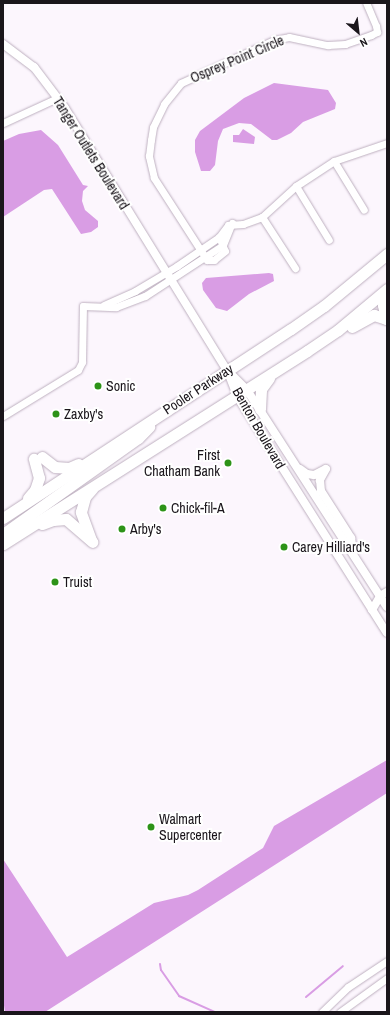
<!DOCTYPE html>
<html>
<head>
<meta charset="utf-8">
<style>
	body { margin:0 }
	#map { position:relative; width:390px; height:1015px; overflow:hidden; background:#fcf6fd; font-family:"Archivo Narrow",sans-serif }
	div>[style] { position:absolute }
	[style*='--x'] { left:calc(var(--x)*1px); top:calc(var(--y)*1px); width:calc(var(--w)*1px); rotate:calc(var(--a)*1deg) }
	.water>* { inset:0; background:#d99de4 }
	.stream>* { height:2px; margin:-1px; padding:0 1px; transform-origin:1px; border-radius:1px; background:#d99de4 }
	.roads { filter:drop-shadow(0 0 1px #beb0c0) drop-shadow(0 0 1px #beb0c0) }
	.minor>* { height:7px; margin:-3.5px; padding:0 3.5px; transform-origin:3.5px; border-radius:3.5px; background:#fff }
	.tertiary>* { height:8px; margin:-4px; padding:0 4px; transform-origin:4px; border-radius:4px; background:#fff }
	.primary>* { height:11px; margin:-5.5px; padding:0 5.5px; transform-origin:5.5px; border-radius:5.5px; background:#fff }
	.dots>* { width:11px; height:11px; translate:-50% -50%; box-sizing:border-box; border:2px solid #fff; border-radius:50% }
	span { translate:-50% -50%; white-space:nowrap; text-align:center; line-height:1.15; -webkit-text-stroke:4px #fff; paint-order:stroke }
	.street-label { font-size:14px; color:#1a151b }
	.poi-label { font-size:14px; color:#1a151b }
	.left { translate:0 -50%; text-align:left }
	.right { translate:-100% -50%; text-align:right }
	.frame { position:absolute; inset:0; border:4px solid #1a151b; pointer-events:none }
	.north { position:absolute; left:338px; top:12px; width:40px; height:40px; -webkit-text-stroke:3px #fff; paint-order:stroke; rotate:152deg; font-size:11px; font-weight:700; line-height:16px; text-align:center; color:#1a151b }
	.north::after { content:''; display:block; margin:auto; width:14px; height:18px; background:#1a151b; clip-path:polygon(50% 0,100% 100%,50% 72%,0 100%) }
</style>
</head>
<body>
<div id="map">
	<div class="water">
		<div style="clip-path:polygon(274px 83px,328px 90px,336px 103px,335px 109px,303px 122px,291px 133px,277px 140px,272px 140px,251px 124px,239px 123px,223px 129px,218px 141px,215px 165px,210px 171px,201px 171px,195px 152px,195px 140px,200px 131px,244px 98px)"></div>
		<div style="clip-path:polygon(243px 129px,255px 137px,254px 144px,233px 142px,233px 135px,239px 135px)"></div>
		<div style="clip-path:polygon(41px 130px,58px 145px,83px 185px,88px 186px,83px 191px,82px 201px,85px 210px,98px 221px,98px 227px,91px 232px,81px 234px,52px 189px,44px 190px,3px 217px,3px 141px,19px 134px)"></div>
		<div style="clip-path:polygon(269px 273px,273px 274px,274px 281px,249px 294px,227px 311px,216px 308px,203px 290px,202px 283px,206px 278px)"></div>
		<div style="clip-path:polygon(387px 760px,387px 793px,45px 1012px,5px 1012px,3px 999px,3px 859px,67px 957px,154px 903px,188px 895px,198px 890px,263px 848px,274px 826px)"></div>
	</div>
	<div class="stream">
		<div style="--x:160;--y:964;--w:6;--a:81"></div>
		<div style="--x:161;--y:970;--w:32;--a:55"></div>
		<div style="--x:179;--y:996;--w:39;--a:24"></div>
		<div style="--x:306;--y:997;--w:48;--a:-40"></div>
	</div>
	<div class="roads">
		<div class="minor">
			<div style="--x:3;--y:123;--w:60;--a:-24.8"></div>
			<div style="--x:334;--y:161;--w:57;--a:58.5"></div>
			<div style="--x:296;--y:186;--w:63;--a:58.6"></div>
			<div style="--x:262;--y:217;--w:61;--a:57.1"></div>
			<div style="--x:219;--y:237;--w:15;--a:67"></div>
			<div style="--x:225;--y:251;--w:14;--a:141"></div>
			<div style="--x:214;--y:260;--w:7;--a:180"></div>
			<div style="--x:207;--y:260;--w:98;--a:-122.9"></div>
			<div style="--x:154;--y:178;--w:23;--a:-103"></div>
			<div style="--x:149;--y:156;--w:16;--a:-83"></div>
			<div style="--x:151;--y:140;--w:13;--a:-81"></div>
			<div style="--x:153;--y:127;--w:25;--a:-64"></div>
			<div style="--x:164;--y:104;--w:27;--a:-51"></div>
			<div style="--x:181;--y:83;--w:102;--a:-24.8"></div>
			<div style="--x:274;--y:40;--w:15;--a:-11"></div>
			<div style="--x:289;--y:37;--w:40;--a:12"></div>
			<div style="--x:328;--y:45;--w:17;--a:-3"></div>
			<div style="--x:345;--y:44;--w:28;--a:-19"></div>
			<div style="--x:371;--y:35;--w:7;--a:-27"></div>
			<div style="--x:377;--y:32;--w:6;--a:-99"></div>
			<div style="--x:376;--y:26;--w:25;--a:-113"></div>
			<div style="--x:104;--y:305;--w:34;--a:-24"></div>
			<div style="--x:135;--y:291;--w:49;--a:-30.8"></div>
			<div style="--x:177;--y:266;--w:51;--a:-34.6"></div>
			<div style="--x:219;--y:237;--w:15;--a:-53"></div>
			<div style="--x:228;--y:225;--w:15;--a:-4"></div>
			<div style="--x:243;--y:224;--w:20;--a:-20"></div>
			<div style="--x:262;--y:217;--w:46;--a:-42.4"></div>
			<div style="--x:296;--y:186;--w:45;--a:-33.3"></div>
			<div style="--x:334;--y:161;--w:56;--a:-18.8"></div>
			<div style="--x:3;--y:416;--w:88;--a:-31.5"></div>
			<div style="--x:78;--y:370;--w:9;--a:-63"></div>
			<div style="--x:82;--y:362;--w:56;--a:-89"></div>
			<div style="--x:83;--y:306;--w:33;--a:2"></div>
			<div style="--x:116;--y:307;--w:31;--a:-21"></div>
			<div style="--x:145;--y:296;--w:93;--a:-33.2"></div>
			<div style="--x:223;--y:245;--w:24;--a:-68"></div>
			<div style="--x:322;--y:1012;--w:36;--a:-44"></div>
			<div style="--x:348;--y:987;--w:47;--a:-33.7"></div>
			<div style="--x:340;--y:1012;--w:58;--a:-35.9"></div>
		</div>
		<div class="tertiary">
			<div style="--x:3;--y:44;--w:39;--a:37"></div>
			<div style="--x:34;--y:67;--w:51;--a:52.9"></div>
			<div style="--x:65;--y:108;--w:308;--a:58.3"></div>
			<div style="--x:227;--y:370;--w:28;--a:45"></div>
			<div style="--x:247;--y:390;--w:258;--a:57.2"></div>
			<div style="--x:228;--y:372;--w:26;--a:69"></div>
			<div style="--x:237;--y:396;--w:280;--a:57.7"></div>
			<div style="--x:300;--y:469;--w:9;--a:36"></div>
			<div style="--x:307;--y:474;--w:7;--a:8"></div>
			<div style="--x:314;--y:475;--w:13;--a:-27"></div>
			<div style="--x:326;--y:469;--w:13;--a:119"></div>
			<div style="--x:320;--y:480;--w:11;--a:85"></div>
			<div style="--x:321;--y:491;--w:56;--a:57.4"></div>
			<div style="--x:351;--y:538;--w:13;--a:81"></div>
			<div style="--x:372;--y:610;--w:16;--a:-60"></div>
			<div style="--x:380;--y:596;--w:8;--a:-30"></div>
		</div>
		<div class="primary">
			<div style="--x:386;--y:319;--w:14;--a:-102"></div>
			<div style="--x:383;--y:305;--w:12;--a:-70"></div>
			<div style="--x:352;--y:327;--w:25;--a:-29"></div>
			<div style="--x:374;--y:315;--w:13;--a:18"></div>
			<div style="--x:260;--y:409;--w:20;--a:-87"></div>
			<div style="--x:261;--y:389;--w:14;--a:-54"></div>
			<div style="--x:42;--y:457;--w:16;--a:38"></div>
			<div style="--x:55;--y:467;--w:14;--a:4"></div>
			<div style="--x:69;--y:468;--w:10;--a:-24"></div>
			<div style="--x:28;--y:498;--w:11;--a:-49"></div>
			<div style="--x:35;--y:490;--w:13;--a:-72"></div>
			<div style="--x:39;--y:478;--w:20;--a:-105"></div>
			<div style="--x:3;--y:518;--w:344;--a:-33.3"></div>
			<div style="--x:291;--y:329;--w:40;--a:-34.9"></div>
			<div style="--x:324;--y:306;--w:82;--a:-39.5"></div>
			<div style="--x:42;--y:524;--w:12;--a:-20"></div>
			<div style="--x:53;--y:520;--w:13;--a:-4"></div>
			<div style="--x:66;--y:519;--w:35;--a:41"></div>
			<div style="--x:3;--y:534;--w:166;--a:-35.4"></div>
			<div style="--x:138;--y:438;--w:16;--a:-45"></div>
			<div style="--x:91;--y:540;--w:30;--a:-110"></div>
			<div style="--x:81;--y:512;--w:16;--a:-75"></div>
			<div style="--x:85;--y:497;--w:11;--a:-49"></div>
			<div style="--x:3;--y:544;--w:360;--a:-32.4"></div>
			<div style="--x:307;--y:351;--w:37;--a:-34"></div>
			<div style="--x:338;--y:330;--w:64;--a:-39.9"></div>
		</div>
	</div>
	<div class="dots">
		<div style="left:98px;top:386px;background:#2d9318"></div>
		<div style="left:56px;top:414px;background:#2d9318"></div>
		<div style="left:228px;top:463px;background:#2d9318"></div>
		<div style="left:163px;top:508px;background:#2d9318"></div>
		<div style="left:122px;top:529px;background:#2d9318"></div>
		<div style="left:284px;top:547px;background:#2d9318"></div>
		<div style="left:55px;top:582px;background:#2d9318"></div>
		<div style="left:151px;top:827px;background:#2d9318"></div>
	</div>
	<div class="street-label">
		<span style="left:237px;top:59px;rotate:-23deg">Osprey Point Circle</span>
		<span style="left:91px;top:153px;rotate:58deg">Tanger Outlets Boulevard</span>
		<span style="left:198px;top:389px;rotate:-33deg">Pooler Parkway</span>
		<span style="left:259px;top:428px;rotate:60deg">Benton Boulevard</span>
	</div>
	<div class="poi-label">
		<span class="left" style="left:106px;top:386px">Sonic</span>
		<span class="left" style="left:64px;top:414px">Zaxby's</span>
		<span class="right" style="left:220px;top:463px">First<br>Chatham Bank</span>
		<span class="left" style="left:171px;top:508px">Chick-fil-A</span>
		<span class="left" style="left:130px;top:529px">Arby's</span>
		<span class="left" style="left:292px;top:547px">Carey Hilliard's</span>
		<span class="left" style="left:63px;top:582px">Truist</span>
		<span class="left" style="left:159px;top:827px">Walmart<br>Supercenter</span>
	</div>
	<div class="frame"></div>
	<div class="north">N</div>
</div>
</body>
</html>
